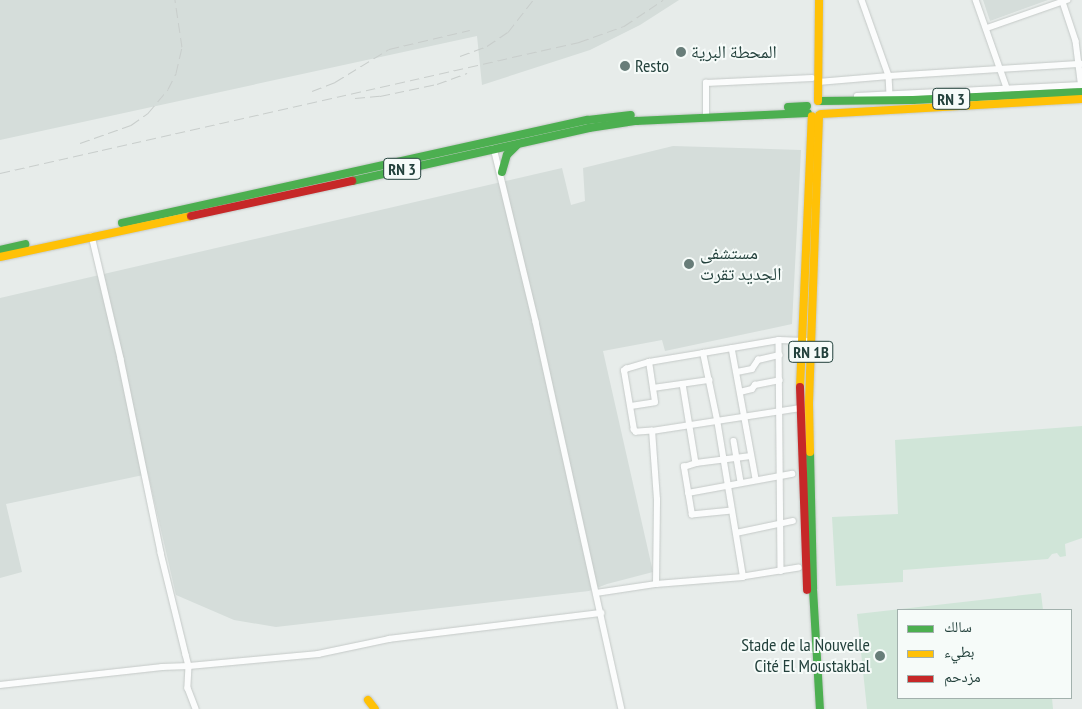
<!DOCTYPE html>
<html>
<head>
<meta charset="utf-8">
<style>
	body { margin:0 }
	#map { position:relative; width:1082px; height:709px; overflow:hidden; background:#e7ecea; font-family:"PT Sans Narrow","Noto Naskh Arabic",sans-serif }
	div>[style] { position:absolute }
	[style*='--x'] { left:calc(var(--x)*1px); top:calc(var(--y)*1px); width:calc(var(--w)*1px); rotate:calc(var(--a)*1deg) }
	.built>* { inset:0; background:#d5ddda }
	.green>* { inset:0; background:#d0e5d8 }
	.roads { filter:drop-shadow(0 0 1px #c4c9c7) drop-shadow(0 0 1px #c4c9c7) }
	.street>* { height:5.5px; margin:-2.75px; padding:0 2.75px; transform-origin:2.75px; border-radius:2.75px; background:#fbfcfc }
	.fast>* { height:8px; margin:-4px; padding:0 4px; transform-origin:4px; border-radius:4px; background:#4caf50 }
	.slow>* { height:8px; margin:-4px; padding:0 4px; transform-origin:4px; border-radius:4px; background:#ffc107 }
	.jam>* { height:8px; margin:-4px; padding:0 4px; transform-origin:4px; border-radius:4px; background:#c62828 }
	.rail>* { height:1px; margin-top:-0.5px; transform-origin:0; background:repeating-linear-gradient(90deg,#c8cdcb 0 10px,transparent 0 15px) }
	.dots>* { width:14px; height:14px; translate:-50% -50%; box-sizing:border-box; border:2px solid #f6fbf9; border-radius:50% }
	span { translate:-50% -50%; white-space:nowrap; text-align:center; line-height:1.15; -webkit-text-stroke:4px #f6fbf9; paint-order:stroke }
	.shield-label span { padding:1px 4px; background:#f6fbf9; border:1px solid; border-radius:4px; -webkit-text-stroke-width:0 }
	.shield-label { font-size:16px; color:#23413c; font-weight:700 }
	.poi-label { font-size:18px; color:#23413c }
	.left { translate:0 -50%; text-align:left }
	.right { translate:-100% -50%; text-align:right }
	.legend { position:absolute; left:897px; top:609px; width:175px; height:90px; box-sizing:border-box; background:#f6fbf9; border:1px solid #a2b1ad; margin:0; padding:6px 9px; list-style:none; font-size:15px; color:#23413c }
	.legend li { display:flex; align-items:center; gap:10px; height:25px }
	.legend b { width:25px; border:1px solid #a2b1ad }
</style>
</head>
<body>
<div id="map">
	<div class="built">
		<div style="clip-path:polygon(0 0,679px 0,640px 25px,590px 50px,482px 85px,477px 36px,0 140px)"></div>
		<div style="clip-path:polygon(983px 0,1048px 0,990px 21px)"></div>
		<div style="clip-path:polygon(673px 146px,801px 150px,792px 324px,665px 351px,662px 340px,603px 351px,653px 572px,607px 584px,589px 591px,276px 627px,234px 620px,176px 595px,148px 474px,6px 504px,22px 572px,0 578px,0 298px,562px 168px,571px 205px,585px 201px,583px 168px)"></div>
	</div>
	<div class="green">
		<div style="clip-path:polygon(1082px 426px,1082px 538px,1065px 544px,1066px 556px,1060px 557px,1057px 553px,1052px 554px,1048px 559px,903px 570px,903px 582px,836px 586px,832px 517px,898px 514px,895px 440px)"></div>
		<div style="clip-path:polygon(1041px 593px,1043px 610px,898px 610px,898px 698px,1052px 698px,1053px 709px,867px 709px,857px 614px)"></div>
	</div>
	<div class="roads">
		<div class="street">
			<div style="--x:862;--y:0;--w:81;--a:70.4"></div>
			<div style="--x:889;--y:76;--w:193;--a:-3.6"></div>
			<div style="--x:976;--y:0;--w:96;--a:70.6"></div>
			<div style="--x:1063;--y:2;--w:41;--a:71.6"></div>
			<div style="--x:1076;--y:41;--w:48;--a:82.9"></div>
			<div style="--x:987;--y:28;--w:85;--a:-19.3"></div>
			<div style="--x:818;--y:82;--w:71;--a:-4.8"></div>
			<div style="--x:889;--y:76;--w:22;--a:87"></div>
			<div style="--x:857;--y:96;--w:225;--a:-2.8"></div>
			<div style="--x:706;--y:117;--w:34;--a:-90"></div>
			<div style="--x:706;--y:83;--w:106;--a:-2.7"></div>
			<div style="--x:494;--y:148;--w:179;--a:76.4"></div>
			<div style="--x:536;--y:322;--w:396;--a:77.5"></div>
			<div style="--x:92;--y:236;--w:126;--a:76.7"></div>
			<div style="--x:121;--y:359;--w:198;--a:78.3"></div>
			<div style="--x:161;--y:553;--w:105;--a:76.2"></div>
			<div style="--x:186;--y:655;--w:11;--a:75"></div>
			<div style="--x:189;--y:666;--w:22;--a:93"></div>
			<div style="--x:188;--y:688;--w:22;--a:69"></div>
			<div style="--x:779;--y:340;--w:231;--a:89.5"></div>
			<div style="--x:732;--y:348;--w:133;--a:79.6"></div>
			<div style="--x:737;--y:372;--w:15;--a:-11"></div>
			<div style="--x:752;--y:369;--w:11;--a:-56"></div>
			<div style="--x:758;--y:360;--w:22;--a:-13"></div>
			<div style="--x:683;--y:384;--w:80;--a:80.7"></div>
			<div style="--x:653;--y:388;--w:57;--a:-8.1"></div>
			<div style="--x:740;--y:392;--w:12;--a:-14"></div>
			<div style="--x:752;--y:389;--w:5;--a:-53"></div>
			<div style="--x:755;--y:385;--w:25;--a:-11"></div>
			<div style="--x:631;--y:406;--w:24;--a:-9"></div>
			<div style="--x:655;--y:402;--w:40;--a:-98.5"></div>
			<div style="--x:652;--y:431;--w:16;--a:176"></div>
			<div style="--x:636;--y:432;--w:3;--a:-135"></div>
			<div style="--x:634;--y:430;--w:60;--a:-99.6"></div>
			<div style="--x:624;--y:371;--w:3;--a:-45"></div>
			<div style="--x:626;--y:369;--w:24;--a:-17"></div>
			<div style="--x:649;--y:362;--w:55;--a:-9.5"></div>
			<div style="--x:734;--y:441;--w:42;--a:80.3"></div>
			<div style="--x:688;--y:493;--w:106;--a:-10.4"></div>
			<div style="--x:732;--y:511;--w:40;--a:174.3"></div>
			<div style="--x:692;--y:515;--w:49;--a:-99.5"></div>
			<div style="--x:684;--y:467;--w:13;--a:-18"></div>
			<div style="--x:696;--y:463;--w:55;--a:-7.3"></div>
			<div style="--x:736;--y:533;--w:58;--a:-11.9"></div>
			<div style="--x:799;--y:568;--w:57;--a:170.9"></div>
			<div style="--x:743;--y:577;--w:159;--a:-99.4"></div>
			<div style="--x:717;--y:420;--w:68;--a:-101.8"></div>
			<div style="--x:703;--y:353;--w:77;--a:-9.7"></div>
			<div style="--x:779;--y:340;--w:32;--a:2"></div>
			<div style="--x:656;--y:584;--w:84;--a:-89.3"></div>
			<div style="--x:657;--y:500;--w:69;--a:-94.1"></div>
			<div style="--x:652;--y:431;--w:150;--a:-8.8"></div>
			<div style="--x:596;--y:593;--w:61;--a:-8.5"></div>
			<div style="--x:656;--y:584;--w:87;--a:-4.6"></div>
			<div style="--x:0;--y:685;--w:163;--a:-6.3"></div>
			<div style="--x:162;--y:667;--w:27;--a:-2"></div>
			<div style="--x:189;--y:666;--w:130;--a:-5.3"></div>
			<div style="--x:318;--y:654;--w:73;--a:-11.9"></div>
			<div style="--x:389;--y:639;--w:214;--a:-7"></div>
		</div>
		<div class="fast">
			<div style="--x:819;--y:101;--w:94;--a:-0.6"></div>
			<div style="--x:913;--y:100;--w:169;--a:-2.7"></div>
			<div style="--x:788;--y:107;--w:19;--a:-3"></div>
			<div style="--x:502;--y:172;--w:18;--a:-74"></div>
			<div style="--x:507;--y:155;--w:14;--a:-45"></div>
			<div style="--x:352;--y:181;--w:243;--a:-12.6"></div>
			<div style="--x:589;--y:128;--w:48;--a:-8.5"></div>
			<div style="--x:636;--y:121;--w:172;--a:-2.7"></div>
			<div style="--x:122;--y:223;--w:477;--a:-12.5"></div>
			<div style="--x:588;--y:120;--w:43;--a:-6.6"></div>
			<div style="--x:0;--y:250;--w:26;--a:-13"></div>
			<div style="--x:810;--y:452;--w:137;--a:88.7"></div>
			<div style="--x:813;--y:589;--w:120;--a:86.7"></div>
		</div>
		<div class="slow">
			<div style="--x:818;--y:101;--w:101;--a:-89.4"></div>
			<div style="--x:821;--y:114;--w:261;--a:-3.3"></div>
			<div style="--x:0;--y:257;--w:195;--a:-12.1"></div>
			<div style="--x:800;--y:387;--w:271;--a:-87.5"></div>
			<div style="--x:810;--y:452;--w:49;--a:-91.2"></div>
			<div style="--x:809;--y:403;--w:288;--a:-88"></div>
			<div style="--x:368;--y:700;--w:11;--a:52"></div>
		</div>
		<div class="jam">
			<div style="--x:191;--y:216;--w:165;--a:-12.3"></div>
			<div style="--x:800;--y:387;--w:203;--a:88"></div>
		</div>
	</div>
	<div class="rail">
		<div style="--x:460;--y:56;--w:29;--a:-20"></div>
		<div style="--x:487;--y:46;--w:25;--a:-34"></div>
		<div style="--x:508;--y:32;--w:41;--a:-52"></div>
		<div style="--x:312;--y:91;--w:25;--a:-21"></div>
		<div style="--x:335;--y:82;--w:63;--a:-31.4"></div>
		<div style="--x:389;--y:49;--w:83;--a:-13.2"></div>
		<div style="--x:355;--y:98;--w:25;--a:-5"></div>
		<div style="--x:380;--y:96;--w:58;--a:-11.9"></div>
		<div style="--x:437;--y:84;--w:32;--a:-20"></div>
		<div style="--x:80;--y:143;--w:54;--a:-19.4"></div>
		<div style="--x:131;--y:125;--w:21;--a:-35"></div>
		<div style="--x:148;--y:113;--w:31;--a:-50"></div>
		<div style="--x:168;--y:89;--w:18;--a:-63"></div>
		<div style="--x:176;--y:73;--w:27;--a:-77"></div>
		<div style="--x:182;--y:47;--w:48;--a:-98.5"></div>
		<div style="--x:0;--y:173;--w:594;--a:-12.75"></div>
		<div style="--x:579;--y:42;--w:48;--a:-19.6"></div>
		<div style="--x:624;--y:26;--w:47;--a:-33.7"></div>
	</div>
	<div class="dots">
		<div style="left:681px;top:52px;background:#687d79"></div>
		<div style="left:625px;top:66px;background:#687d79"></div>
		<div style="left:689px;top:264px;background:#687d79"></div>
		<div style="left:880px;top:656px;background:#687d79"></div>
	</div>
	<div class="shield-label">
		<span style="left:951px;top:99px">RN 3</span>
		<span style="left:402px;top:169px">RN 3</span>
		<span style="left:811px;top:352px">RN 1B</span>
	</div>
	<div class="poi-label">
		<span class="left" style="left:691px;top:52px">المحطة البرية</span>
		<span class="left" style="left:635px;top:66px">Resto</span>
		<span class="left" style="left:700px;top:264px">مستشفى<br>الجديد تقرت</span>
		<span class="right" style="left:870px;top:656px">Stade de la Nouvelle<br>Cité El Moustakbal</span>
	</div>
	<ul class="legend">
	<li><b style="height:6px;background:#4caf50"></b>سالك</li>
	<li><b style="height:6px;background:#ffc107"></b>بطيء</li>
	<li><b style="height:6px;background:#c62828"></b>مزدحم</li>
	</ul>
</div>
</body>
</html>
